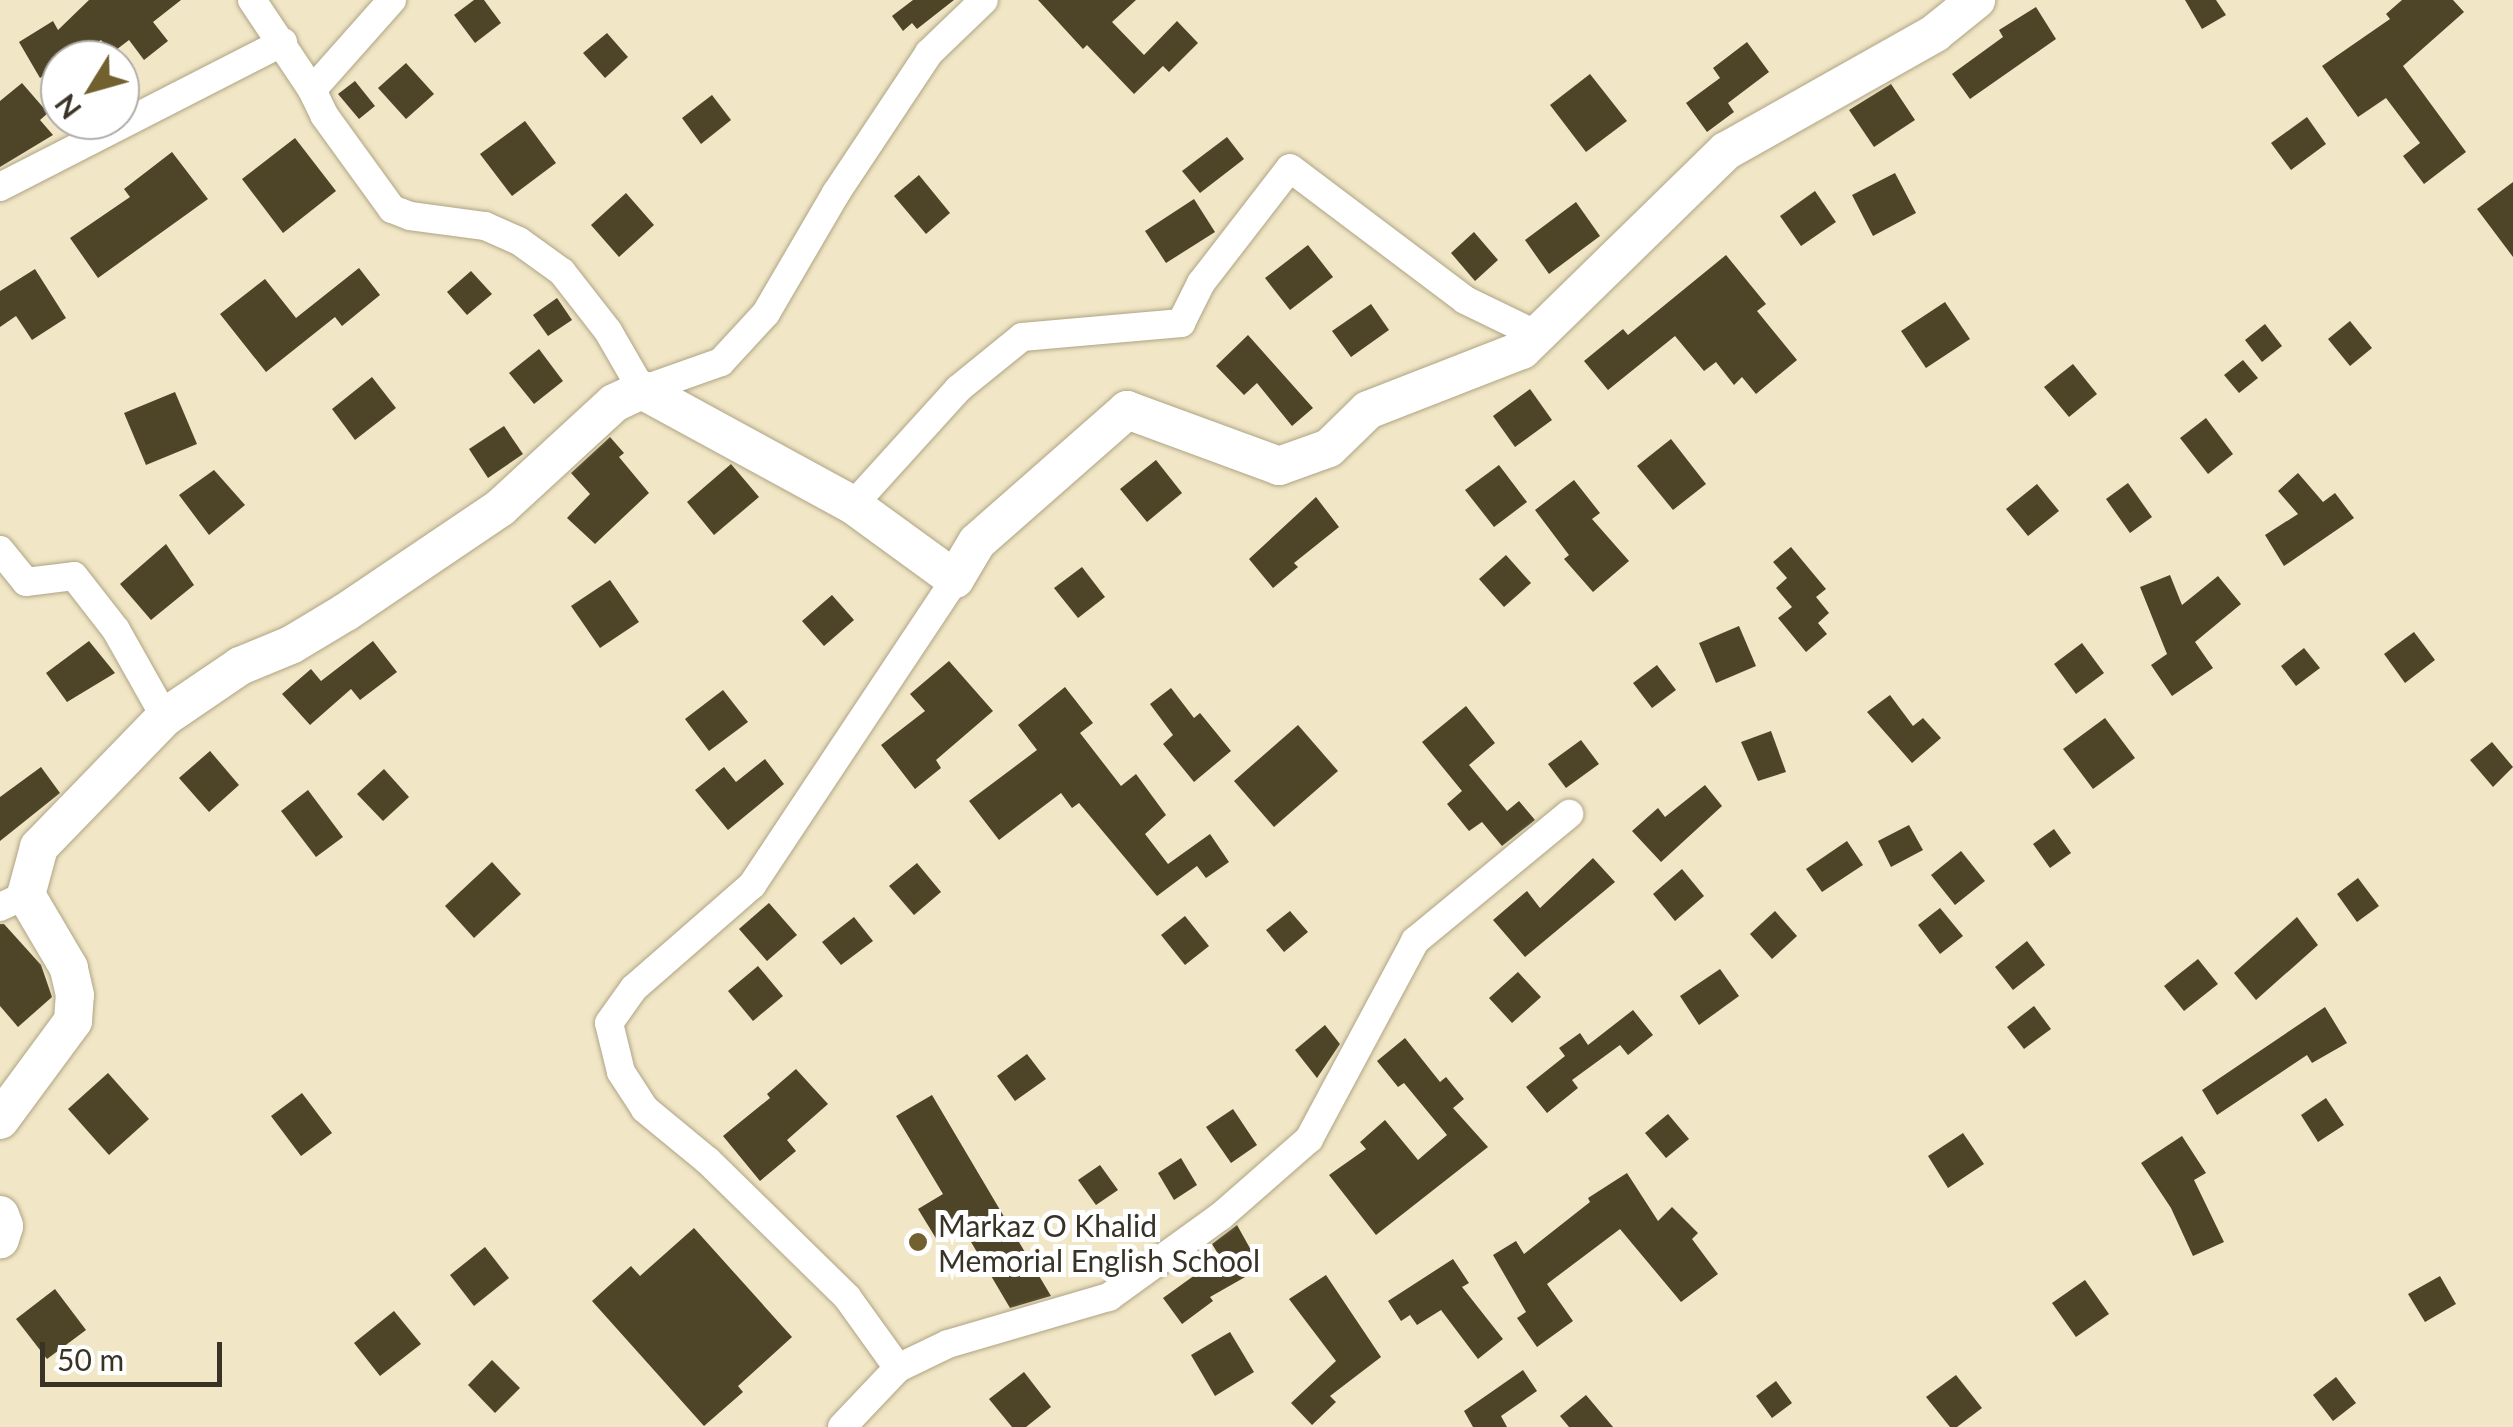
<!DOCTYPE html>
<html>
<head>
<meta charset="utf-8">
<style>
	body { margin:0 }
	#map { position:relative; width:2513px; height:1427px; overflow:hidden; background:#f1e6c5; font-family:Lato,sans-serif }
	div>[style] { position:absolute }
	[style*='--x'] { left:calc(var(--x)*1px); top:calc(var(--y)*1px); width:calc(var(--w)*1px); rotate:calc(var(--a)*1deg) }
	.building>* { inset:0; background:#4e4428 }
	.roads { filter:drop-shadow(0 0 2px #aea485) drop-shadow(0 0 2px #aea485) }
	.street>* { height:28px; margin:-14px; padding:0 14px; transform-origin:14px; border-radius:14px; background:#fff }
	.secondary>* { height:38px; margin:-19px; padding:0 19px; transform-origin:19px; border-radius:19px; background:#fff }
	.dots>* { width:28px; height:28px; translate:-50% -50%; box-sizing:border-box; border:5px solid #fff; border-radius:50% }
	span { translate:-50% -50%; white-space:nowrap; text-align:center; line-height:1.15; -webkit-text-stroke:10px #fff; paint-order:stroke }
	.poi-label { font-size:30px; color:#383326 }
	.left { translate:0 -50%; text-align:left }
	.north { position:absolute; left:40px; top:40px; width:100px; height:100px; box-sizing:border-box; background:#fff; border:2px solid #afada8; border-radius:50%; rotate:233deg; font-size:28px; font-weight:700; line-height:40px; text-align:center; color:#383326 }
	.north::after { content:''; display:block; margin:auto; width:35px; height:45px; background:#72612f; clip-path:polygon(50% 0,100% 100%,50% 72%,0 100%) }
	.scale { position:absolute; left:40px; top:1342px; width:182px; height:45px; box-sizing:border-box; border:5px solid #383326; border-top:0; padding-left:12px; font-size:30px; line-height:35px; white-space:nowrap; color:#383326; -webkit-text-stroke:8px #fff; paint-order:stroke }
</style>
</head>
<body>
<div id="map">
	<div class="building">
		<div style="clip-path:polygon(89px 0,181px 0,153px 22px,168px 41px,144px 60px,129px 40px,112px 53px,101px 40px,69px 60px,60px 60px,60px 65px,40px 78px,19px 42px,53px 21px,58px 30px)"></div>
		<div style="clip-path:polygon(474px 0,484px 0,501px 23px,475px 43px,454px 15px)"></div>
		<div style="clip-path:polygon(913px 0,954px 0,917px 29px,912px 23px,903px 31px,892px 16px)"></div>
		<div style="clip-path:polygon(1038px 0,1136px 0,1112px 22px,1144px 55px,1177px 21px,1198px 43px,1169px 72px,1163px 66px,1134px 94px,1087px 45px,1083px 49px)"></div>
		<div style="clip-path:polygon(2185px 0,2216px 0,2226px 15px,2202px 29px)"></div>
		<div style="clip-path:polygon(2402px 0,2453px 0,2464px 12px,2403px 66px,2466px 152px,2424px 184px,2403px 156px,2420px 143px,2386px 98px,2358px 117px,2322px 66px,2390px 19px,2386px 14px)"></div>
		<div style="clip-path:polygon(2036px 7px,2056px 39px,1970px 99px,1952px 74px,2003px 37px,1999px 30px)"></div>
		<div style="clip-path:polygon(607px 33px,628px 57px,605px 78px,583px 53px)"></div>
		<div style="clip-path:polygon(1747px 42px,1769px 72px,1728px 103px,1734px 112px,1707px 132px,1686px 103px,1720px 78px,1713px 68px)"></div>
		<div style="clip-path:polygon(406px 63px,434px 94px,406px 119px,378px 88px)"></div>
		<div style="clip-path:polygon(1590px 74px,1627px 121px,1586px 152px,1550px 105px)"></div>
		<div style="clip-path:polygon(355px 81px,375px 106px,359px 119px,338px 94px)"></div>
		<div style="clip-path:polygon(22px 83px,48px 113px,40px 120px,53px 135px,0 167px,0 101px)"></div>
		<div style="clip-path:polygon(1891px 84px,1915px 120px,1874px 147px,1849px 110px)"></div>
		<div style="clip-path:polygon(712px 95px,731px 120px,701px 144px,682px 118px)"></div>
		<div style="clip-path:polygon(2307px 117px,2326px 144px,2291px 170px,2271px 143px)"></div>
		<div style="clip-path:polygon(525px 121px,556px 163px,512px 196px,480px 154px)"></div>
		<div style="clip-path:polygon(1227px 137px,1244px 159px,1200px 193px,1182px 171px)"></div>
		<div style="clip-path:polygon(295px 138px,336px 191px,283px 233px,242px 179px)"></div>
		<div style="clip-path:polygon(172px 152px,208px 199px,98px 278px,70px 238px,130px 197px,124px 189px)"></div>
		<div style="clip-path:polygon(1895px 173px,1916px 213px,1873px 236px,1852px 195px)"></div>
		<div style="clip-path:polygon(919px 175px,950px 213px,926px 234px,894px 196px)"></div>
		<div style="clip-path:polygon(2513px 182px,2513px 257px,2477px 209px)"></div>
		<div style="clip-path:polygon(1815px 191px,1836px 222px,1801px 246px,1780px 216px)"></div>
		<div style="clip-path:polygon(626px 193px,654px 225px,619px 257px,591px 225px)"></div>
		<div style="clip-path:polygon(1194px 199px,1215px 232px,1166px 263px,1145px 231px)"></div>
		<div style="clip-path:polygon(1576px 202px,1600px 236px,1549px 274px,1525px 240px)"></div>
		<div style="clip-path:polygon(1474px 232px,1498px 260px,1475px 281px,1451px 253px)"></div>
		<div style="clip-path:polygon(1308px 245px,1333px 277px,1290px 310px,1265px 278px)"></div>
		<div style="clip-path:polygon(1726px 255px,1766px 304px,1757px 311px,1797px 360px,1756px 394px,1742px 377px,1734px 385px,1716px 362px,1704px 371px,1675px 336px,1608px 390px,1584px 361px,1623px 329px,1628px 335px)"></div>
		<div style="clip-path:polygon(359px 268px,380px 295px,342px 326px,335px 317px,266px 372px,220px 314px,265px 279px,296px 318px)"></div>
		<div style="clip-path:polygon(35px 269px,66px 318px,32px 340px,16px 316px,0 327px,0 291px)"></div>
		<div style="clip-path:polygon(471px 271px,492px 294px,467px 315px,447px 292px)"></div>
		<div style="clip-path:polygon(557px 298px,572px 320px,548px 336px,533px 315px)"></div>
		<div style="clip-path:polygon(1945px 302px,1970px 339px,1926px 368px,1901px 331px)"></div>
		<div style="clip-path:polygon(1371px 304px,1389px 330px,1351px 357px,1332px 331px)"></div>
		<div style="clip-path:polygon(2350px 321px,2372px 348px,2350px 366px,2328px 339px)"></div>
		<div style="clip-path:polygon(2265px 324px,2282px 346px,2262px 362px,2245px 340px)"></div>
		<div style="clip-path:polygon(1248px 335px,1313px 408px,1292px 426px,1257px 383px,1244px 395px,1216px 366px)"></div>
		<div style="clip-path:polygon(539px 349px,563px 381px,534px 404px,509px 373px)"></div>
		<div style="clip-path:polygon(2243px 360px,2258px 378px,2239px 393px,2224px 375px)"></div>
		<div style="clip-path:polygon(2073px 364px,2097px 394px,2069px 417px,2044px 387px)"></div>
		<div style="clip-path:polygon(372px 377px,396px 408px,355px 440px,332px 409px)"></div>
		<div style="clip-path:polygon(1530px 389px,1552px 420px,1515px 447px,1493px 416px)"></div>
		<div style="clip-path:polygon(175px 392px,197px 444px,146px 465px,124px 413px)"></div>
		<div style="clip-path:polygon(2206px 418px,2233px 454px,2208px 474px,2180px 438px)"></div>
		<div style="clip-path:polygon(504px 426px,523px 454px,488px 478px,469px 449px)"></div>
		<div style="clip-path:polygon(610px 437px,624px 453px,619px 457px,649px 493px,595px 544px,567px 518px,590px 494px,571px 473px)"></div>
		<div style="clip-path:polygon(1671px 439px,1706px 484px,1673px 510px,1637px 466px)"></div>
		<div style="clip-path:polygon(1156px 460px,1182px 493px,1147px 522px,1120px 489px)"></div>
		<div style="clip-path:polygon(731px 464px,759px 497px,714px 535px,687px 502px)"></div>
		<div style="clip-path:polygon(1499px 465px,1527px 502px,1494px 527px,1465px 490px)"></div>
		<div style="clip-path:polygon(214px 470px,245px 505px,209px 535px,179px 495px)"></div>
		<div style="clip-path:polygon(2298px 473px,2323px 502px,2335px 493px,2354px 518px,2284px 566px,2265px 535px,2298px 514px,2278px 491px)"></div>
		<div style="clip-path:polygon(1574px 480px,1600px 513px,1592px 519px,1629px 561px,1593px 592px,1564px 559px,1569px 555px,1535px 510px)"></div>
		<div style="clip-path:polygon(2128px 483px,2152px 517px,2130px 533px,2106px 499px)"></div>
		<div style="clip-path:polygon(2037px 484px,2059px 511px,2028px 536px,2006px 509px)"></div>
		<div style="clip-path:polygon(1316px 497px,1339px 527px,1294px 563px,1298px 567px,1273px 588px,1249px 559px)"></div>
		<div style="clip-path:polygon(166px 544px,194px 585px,151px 620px,120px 584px)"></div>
		<div style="clip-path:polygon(1791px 547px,1826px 589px,1816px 597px,1829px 613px,1818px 623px,1827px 634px,1806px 652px,1778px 618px,1792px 607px,1776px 588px,1787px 578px,1773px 562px)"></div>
		<div style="clip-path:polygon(1506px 555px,1531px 583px,1504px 607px,1479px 579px)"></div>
		<div style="clip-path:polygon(1082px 567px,1105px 597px,1078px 618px,1054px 588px)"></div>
		<div style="clip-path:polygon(2170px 575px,2182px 605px,2218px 576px,2241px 604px,2195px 642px,2213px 668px,2172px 696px,2151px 665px,2167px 654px,2140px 587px)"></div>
		<div style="clip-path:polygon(610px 580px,639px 622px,600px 648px,571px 606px)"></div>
		<div style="clip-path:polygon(832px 595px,854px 620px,824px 646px,802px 621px)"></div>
		<div style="clip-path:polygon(1739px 626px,1756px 666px,1716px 683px,1699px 643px)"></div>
		<div style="clip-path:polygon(2414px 632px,2435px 660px,2405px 683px,2384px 654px)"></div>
		<div style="clip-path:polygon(89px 641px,115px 673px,67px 702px,46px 673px)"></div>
		<div style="clip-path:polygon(373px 641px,397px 672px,360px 700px,351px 689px,310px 725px,282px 694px,311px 669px,321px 681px)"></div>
		<div style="clip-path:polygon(2082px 643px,2104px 673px,2076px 694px,2054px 664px)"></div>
		<div style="clip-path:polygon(2304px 648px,2320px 668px,2296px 686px,2281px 666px)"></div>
		<div style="clip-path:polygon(949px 661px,993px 711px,936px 760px,941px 768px,915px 789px,881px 745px,925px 711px,910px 694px)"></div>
		<div style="clip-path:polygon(1657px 665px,1676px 690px,1652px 708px,1633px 683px)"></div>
		<div style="clip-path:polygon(1065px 687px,1093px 723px,1080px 733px,1121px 786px,1136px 774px,1166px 815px,1145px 834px,1168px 864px,1210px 834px,1229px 862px,1206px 878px,1197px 866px,1157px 896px,1079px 803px,1072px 808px,1061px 793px,999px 840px,969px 801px,1037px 750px,1018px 725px)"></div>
		<div style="clip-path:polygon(1171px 688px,1194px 718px,1200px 713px,1231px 751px,1194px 782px,1163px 744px,1173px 735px,1150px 704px)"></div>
		<div style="clip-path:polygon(723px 690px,748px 722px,709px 751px,685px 719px)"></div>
		<div style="clip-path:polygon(1890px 695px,1913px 726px,1923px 718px,1941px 738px,1912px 763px,1867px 712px)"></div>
		<div style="clip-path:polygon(1466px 706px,1495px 743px,1469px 765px,1507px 811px,1519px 801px,1535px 820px,1502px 846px,1482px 822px,1469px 831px,1447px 804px,1462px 791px,1422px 742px)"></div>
		<div style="clip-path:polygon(2105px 718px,2135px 758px,2093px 789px,2063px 749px)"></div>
		<div style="clip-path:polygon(1298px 725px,1338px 771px,1274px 827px,1234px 781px)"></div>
		<div style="clip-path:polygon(1771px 731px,1786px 772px,1758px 781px,1741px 742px)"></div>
		<div style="clip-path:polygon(1581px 740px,1599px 764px,1566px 788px,1548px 764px)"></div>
		<div style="clip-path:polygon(2492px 742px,2513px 767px,2493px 787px,2470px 760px)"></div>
		<div style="clip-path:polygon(210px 751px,239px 785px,209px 812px,179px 778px)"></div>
		<div style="clip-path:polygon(765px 759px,784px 784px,728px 830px,695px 790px,724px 767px,736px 782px)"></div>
		<div style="clip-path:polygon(41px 767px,60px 793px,0 841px,0 797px)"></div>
		<div style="clip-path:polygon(384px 769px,409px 797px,383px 821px,357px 794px)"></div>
		<div style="clip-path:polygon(1705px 785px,1722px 806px,1661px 862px,1632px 831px,1658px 808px,1665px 817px)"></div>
		<div style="clip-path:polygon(308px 790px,343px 837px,316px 857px,281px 811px)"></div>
		<div style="clip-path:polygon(1909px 825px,1923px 850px,1891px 867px,1878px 841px)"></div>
		<div style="clip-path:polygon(2054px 829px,2071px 853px,2050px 868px,2033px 844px)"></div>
		<div style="clip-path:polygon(1847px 841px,1863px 865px,1822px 892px,1806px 869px)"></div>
		<div style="clip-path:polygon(1961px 851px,1985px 881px,1955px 905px,1931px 875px)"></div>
		<div style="clip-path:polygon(1593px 858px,1615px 882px,1525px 957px,1493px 920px,1527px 891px,1540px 908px)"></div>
		<div style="clip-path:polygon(492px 862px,521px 894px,474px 938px,445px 906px)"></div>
		<div style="clip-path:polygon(917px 863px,941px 892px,914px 915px,889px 886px)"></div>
		<div style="clip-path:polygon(1682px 869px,1704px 896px,1675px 921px,1653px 894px)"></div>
		<div style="clip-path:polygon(2358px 878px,2379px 906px,2357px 922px,2337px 894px)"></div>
		<div style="clip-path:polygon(769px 903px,797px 935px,767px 961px,739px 929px)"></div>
		<div style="clip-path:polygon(1940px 908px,1963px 936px,1940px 954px,1918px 925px)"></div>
		<div style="clip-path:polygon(1290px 911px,1308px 932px,1284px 952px,1266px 930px)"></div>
		<div style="clip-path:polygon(1775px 911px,1797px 936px,1772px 959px,1750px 934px)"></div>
		<div style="clip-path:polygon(1185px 916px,1209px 946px,1185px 965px,1161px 935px)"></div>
		<div style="clip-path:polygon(854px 917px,873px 941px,841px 965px,822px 942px)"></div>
		<div style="clip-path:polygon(2297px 917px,2318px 945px,2256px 1000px,2234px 973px)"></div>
		<div style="clip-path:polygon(0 924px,4px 924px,41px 965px,52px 997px,18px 1027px,0 1006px)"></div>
		<div style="clip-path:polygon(2027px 941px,2045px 965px,2013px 990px,1995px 967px)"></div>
		<div style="clip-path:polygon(2198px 959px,2218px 984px,2184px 1011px,2164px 986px)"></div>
		<div style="clip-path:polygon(758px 966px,783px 996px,753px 1021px,728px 991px)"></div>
		<div style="clip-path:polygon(1720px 969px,1739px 996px,1699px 1025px,1680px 996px)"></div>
		<div style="clip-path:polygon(1518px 972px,1541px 997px,1512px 1023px,1489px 998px)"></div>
		<div style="clip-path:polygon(2034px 1006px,2051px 1029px,2024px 1049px,2007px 1027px)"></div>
		<div style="clip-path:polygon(2325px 1007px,2347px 1043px,2312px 1063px,2307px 1055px,2217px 1115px,2202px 1090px)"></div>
		<div style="clip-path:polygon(1633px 1010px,1653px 1035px,1628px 1055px,1620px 1045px,1572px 1080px,1578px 1088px,1547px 1113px,1526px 1087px,1565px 1056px,1559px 1048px,1580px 1033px,1588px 1045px)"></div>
		<div style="clip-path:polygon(1325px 1025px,1340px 1044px,1317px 1078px,1295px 1050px)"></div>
		<div style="clip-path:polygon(1405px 1038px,1440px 1082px,1446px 1077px,1464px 1099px,1453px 1108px,1488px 1147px,1376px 1235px,1329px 1175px,1366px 1149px,1360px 1142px,1385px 1120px,1418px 1160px,1447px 1135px,1404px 1083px,1398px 1087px,1377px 1061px)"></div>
		<div style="clip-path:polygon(1027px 1054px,1046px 1079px,1015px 1101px,997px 1076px)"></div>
		<div style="clip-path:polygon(796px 1069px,828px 1104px,787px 1140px,796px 1151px,760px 1181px,723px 1136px,770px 1098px,767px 1094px)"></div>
		<div style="clip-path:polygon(108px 1073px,149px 1119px,109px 1155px,68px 1109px)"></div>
		<div style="clip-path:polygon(302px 1093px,332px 1133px,301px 1156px,271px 1116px)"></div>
		<div style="clip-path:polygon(932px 1095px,1051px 1296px,1010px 1308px,961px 1225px,937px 1240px,918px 1209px,943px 1194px,896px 1116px)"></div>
		<div style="clip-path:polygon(2326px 1098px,2344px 1125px,2318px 1142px,2301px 1115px)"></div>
		<div style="clip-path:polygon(1233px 1109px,1257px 1145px,1231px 1163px,1206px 1127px)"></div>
		<div style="clip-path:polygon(1668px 1114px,1689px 1139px,1666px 1158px,1645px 1133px)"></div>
		<div style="clip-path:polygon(1963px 1133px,1984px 1164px,1948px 1188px,1928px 1156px)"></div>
		<div style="clip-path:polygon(2182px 1136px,2206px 1173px,2194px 1180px,2224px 1242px,2193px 1256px,2171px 1208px,2141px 1163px)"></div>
		<div style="clip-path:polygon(1181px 1158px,1197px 1185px,1174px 1200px,1158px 1173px)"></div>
		<div style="clip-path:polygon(1100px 1165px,1118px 1190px,1096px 1205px,1078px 1180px)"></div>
		<div style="clip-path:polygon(1627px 1173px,1658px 1221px,1672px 1207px,1698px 1233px,1692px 1239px,1718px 1274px,1681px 1302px,1620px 1229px,1547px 1284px,1573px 1321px,1537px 1347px,1517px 1318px,1526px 1312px,1493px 1255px,1516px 1241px,1524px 1254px,1590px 1202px,1588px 1198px)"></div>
		<div style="clip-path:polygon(1237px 1225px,1261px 1268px,1210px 1297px,1213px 1301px,1182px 1324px,1163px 1298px,1220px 1257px,1212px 1244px)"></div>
		<div style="clip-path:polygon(694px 1228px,792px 1337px,738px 1386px,743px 1392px,704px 1426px,592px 1301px,631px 1266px,640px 1276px)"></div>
		<div style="clip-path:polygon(485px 1247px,509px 1278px,474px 1306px,450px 1275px)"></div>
		<div style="clip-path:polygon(1453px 1259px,1469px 1283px,1462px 1287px,1503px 1339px,1478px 1359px,1441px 1310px,1417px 1325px,1410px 1315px,1401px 1321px,1388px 1301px)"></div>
		<div style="clip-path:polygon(1326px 1275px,1381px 1357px,1330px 1396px,1336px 1402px,1312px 1425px,1291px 1403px,1336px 1361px,1289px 1299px)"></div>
		<div style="clip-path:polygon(2440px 1276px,2456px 1304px,2425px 1322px,2408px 1294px)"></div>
		<div style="clip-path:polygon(2085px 1280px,2109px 1314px,2076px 1337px,2052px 1303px)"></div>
		<div style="clip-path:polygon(55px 1289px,86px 1330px,47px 1359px,16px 1319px)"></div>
		<div style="clip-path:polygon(394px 1311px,421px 1344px,380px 1376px,354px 1343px)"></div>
		<div style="clip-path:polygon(1230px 1332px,1254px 1372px,1215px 1396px,1191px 1355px)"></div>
		<div style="clip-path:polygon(492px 1360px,520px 1388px,495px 1413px,468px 1385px)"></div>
		<div style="clip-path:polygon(1523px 1370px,1537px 1391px,1501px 1416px,1507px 1427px,1473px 1427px,1464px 1411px)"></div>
		<div style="clip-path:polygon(1024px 1372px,1051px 1407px,1026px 1427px,1012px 1427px,989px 1399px)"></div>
		<div style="clip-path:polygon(1956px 1375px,1982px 1408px,1957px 1427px,1950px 1427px,1926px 1397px)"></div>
		<div style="clip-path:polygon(2336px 1377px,2356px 1403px,2333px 1421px,2313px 1395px)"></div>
		<div style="clip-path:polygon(1776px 1381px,1792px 1403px,1772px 1418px,1756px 1396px)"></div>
		<div style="clip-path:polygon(1586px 1395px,1613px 1427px,1569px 1427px,1560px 1416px)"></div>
	</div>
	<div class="roads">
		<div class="street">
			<div style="--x:252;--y:0;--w:108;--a:56.3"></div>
			<div style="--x:392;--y:0;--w:120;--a:131.6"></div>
			<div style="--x:312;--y:90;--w:28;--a:64"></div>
			<div style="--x:324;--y:115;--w:116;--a:54.1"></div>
			<div style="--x:392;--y:209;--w:19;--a:21"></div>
			<div style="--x:410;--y:216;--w:76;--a:7.6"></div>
			<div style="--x:485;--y:226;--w:37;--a:24"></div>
			<div style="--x:519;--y:241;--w:53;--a:35.8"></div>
			<div style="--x:562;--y:272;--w:75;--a:52.1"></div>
			<div style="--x:608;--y:331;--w:68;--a:60"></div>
			<div style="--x:642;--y:390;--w:84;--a:-19.5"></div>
			<div style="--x:721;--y:362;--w:67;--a:-47.4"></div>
			<div style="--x:766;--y:313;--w:139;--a:-59.7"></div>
			<div style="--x:836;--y:193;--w:168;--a:-56.4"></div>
			<div style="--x:929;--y:53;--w:76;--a:-43.9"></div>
			<div style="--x:0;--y:187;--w:318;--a:-27.1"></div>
			<div style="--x:853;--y:505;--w:156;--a:-47.8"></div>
			<div style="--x:958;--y:389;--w:82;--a:-39.1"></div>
			<div style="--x:1022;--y:337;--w:160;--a:-5"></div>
			<div style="--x:1181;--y:323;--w:45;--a:-63.4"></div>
			<div style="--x:1201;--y:283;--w:145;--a:-52.3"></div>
			<div style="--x:1290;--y:168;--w:219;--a:37"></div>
			<div style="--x:1465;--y:300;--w:78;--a:25.9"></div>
			<div style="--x:0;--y:550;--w:41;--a:50.9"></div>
			<div style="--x:26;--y:582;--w:48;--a:-7.1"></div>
			<div style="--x:74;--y:576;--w:68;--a:52.1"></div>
			<div style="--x:116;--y:630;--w:100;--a:60.6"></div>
			<div style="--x:0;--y:907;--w:29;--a:-25"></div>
			<div style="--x:898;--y:1368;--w:87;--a:-125.7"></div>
			<div style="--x:847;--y:1297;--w:194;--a:-135.6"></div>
			<div style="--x:708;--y:1161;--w:82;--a:-140.5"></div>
			<div style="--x:645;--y:1109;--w:44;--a:-123"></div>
			<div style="--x:621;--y:1072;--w:50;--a:-103.8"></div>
			<div style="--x:609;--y:1023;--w:43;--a:-54.5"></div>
			<div style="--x:634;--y:988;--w:157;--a:-41.1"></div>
			<div style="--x:752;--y:885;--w:367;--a:-56.4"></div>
			<div style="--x:842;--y:1427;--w:81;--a:-46.5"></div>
			<div style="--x:898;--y:1368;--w:55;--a:-25.6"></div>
			<div style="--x:948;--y:1344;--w:168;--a:-16.3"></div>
			<div style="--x:1109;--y:1297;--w:138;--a:-35.9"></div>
			<div style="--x:1221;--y:1216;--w:117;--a:-41.2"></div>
			<div style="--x:1309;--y:1139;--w:225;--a:-61.8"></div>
			<div style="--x:1415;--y:941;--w:200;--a:-39.5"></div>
		</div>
		<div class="secondary">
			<div style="--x:0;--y:1120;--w:123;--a:-53.6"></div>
			<div style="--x:73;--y:1021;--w:26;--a:-86"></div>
			<div style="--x:75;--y:995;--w:28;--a:-103"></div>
			<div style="--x:69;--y:968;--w:85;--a:-120.5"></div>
			<div style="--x:26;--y:895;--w:50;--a:-74.8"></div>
			<div style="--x:39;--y:847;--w:181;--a:-45.9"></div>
			<div style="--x:165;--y:717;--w:91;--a:-34.2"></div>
			<div style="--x:240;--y:666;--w:55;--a:-22.4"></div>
			<div style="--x:291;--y:645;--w:64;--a:-31"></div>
			<div style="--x:346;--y:612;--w:186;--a:-34"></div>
			<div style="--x:500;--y:508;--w:155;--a:-42.6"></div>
			<div style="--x:614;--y:403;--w:31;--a:-25"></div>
			<div style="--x:642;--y:390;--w:240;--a:28.6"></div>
			<div style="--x:853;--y:505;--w:126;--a:36"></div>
			<div style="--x:955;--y:579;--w:43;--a:-59.3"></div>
			<div style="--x:977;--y:542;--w:200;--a:-41.3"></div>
			<div style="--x:1127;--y:410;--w:162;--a:20.2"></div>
			<div style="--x:1279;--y:466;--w:53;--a:-19.8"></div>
			<div style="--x:1329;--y:448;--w:54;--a:-44.3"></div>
			<div style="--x:1368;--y:410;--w:165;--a:-21.3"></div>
			<div style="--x:1522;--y:350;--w:285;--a:-44.3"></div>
			<div style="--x:1726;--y:151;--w:240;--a:-29.4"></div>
			<div style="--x:1935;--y:33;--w:53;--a:-38.8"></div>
			<div style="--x:0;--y:1215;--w:12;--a:70"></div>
			<div style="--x:4;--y:1226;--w:14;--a:107"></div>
		</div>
	</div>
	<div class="dots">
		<div style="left:918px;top:1242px;background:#72612f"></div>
	</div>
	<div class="poi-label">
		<span class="left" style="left:938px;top:1242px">Markaz O Khalid<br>Memorial English School</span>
	</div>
	<div class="north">N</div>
	<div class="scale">50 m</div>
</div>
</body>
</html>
